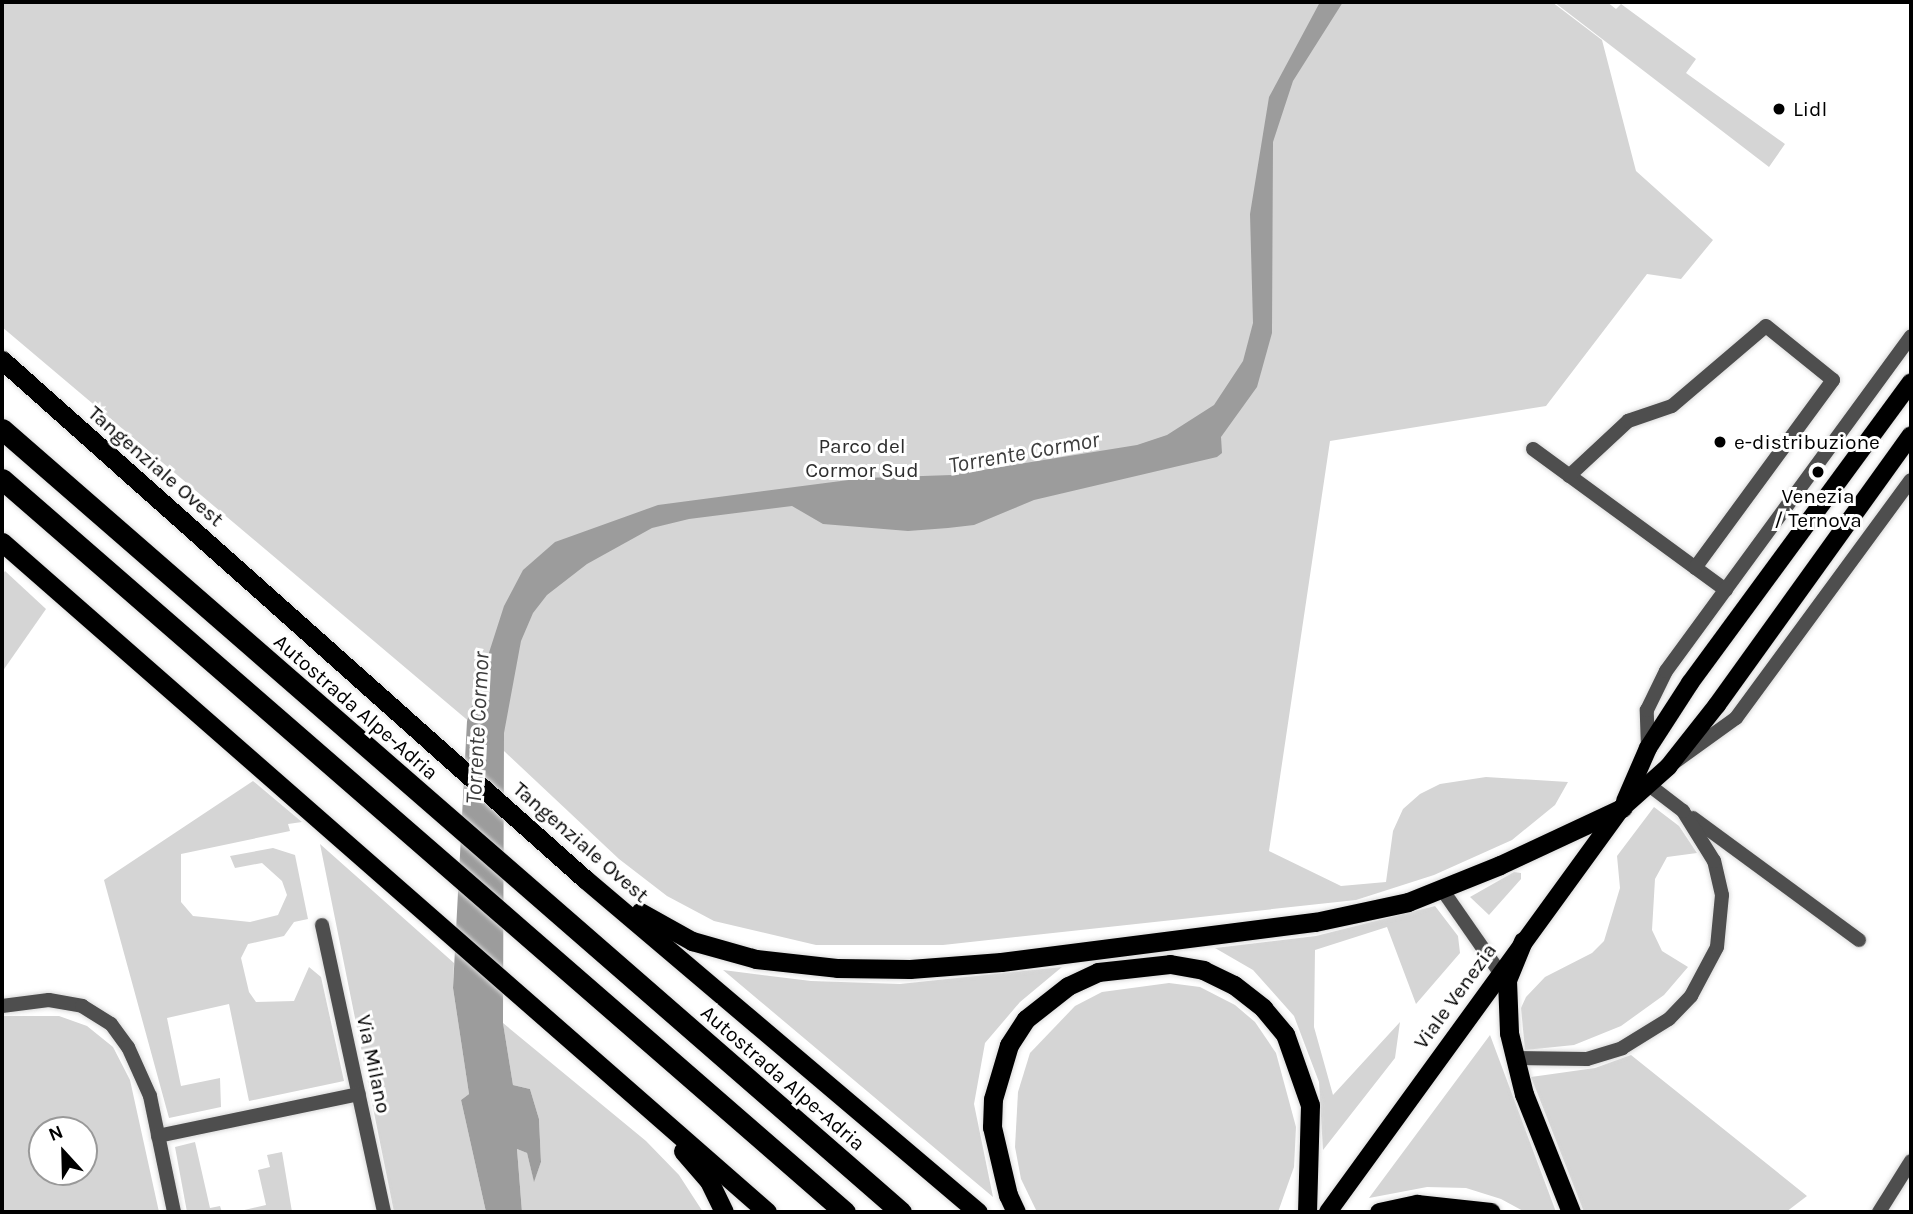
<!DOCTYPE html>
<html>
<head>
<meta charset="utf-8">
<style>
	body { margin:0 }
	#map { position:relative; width:1913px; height:1214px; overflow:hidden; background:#fff; font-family:Karla,sans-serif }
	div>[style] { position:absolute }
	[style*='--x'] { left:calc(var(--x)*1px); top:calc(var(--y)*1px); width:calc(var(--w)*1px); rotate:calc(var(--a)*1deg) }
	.green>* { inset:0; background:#d5d5d5 }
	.water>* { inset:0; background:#9c9c9c }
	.roads { filter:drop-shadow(0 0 2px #dbdbdb) drop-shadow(0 0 2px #dbdbdb) }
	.service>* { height:14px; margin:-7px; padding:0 7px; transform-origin:7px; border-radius:7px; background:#4e4e4e }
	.minor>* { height:14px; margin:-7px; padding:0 7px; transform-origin:7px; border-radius:7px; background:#4e4e4e }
	.tertiary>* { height:14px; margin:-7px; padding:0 7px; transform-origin:7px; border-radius:7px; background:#4e4e4e }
	.primary>* { height:18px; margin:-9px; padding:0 9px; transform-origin:9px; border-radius:9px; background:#000 }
	.trunk>* { height:19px; margin:-9.5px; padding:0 9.5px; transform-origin:9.5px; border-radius:9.5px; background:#000 }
	.motorway>* { height:21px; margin:-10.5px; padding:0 10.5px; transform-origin:10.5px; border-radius:10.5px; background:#000 }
	.dots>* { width:19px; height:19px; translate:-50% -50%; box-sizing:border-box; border:4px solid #fff; border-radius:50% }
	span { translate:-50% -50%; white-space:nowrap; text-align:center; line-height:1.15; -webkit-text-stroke:6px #fff; paint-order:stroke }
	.poi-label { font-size:21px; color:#000 }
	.left { translate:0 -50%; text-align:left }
	.park-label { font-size:21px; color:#2c2c2c }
	.street-label { font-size:21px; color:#000 }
	.water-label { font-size:23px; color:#3d3d3d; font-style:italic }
	.frame { position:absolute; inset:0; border:4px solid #000; pointer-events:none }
	.north { position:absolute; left:28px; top:1116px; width:70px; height:70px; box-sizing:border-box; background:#fff; border:2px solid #999; border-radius:50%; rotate:338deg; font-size:19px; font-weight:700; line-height:28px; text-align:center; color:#000 }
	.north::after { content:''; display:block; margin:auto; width:24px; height:32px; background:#000; clip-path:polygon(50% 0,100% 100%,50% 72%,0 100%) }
</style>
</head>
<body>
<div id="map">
	<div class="green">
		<div style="clip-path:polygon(2px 2px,1552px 2px,1602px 40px,1636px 171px,1713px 240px,1681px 279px,1647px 274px,1546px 406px,1330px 441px,1269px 851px,1341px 886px,1386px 882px,1393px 831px,1403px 809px,1420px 794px,1440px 784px,1486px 777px,1568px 782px,1555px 805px,1512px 840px,1434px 875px,1356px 900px,943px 945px,816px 945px,714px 921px,667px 896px,619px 859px,504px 751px,2px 327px)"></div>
		<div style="clip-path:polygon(1554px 2px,1607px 2px,1616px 9px,1621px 4px,1696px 59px,1686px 73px,1785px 144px,1769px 167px)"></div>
		<div style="clip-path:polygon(5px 571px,46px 609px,2px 672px,2px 576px)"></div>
		<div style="clip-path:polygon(253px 781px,302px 822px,288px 824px,290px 831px,181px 854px,181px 902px,193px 916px,250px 922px,278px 915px,287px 895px,282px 881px,262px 863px,235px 868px,230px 856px,273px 848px,295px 855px,308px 919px,294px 922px,284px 936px,248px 944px,241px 958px,249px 992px,256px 1002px,294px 1001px,309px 967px,321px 977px,344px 1081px,249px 1101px,229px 1004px,167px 1018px,181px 1086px,220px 1078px,221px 1107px,169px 1118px,104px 880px)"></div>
		<div style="clip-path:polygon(1654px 807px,1679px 826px,1697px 853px,1667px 857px,1655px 879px,1652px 930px,1662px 951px,1688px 967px,1664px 995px,1621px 1026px,1574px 1045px,1525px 1050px,1521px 1008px,1526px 997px,1545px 977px,1592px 953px,1604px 941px,1620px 888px,1617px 856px)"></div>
		<div style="clip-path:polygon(320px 844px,454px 963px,453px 988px,469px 1094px,461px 1100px,486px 1212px,394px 1212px)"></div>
		<div style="clip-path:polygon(1514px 872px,1521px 873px,1521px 879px,1489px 915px,1470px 897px)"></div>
		<div style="clip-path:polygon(1435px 906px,1458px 936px,1460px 953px,1416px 1004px,1387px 927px,1315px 950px,1314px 1027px,1333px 1095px,1400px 1022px,1395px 1058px,1323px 1150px,1319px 1082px,1294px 1016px,1253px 970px,1215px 948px,1316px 936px)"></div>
		<div style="clip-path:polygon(1062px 967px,1020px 1002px,985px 1043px,974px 1104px,993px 1197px,723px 970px,811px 981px,900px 984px)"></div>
		<div style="clip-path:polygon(1169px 983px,1200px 987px,1235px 1005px,1255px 1022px,1276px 1053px,1296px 1127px,1294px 1167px,1278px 1212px,1037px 1212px,1021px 1179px,1015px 1147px,1018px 1092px,1030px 1053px,1075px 1006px,1102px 992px)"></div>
		<div style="clip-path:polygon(evenodd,2px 1016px,59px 1016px,87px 1026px,113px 1047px,130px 1080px,159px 1212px,2px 1212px,2px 1016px,42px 1130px,84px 1130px,84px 1172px,42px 1172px,42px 1130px)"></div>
		<div style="clip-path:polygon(503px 1023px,646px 1141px,679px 1175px,703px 1212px,522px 1212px,517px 1149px,527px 1153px,534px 1181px,541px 1162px,539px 1119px,530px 1089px,513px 1085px)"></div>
		<div style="clip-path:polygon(1490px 1035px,1556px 1212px,1525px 1212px,1501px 1199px,1466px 1188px,1427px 1187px,1369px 1198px)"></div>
		<div style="clip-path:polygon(1631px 1055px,1807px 1196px,1786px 1212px,1584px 1212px,1531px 1077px,1595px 1068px)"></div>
		<div style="clip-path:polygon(195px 1142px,210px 1208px,220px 1206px,222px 1212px,187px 1212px,175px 1147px)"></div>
		<div style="clip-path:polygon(282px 1152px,292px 1212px,236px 1212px,266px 1205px,258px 1170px,270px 1167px,267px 1155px)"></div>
	</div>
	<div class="water">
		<div style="clip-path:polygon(1320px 2px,1343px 2px,1293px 81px,1273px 142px,1272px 333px,1257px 387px,1221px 437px,1222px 453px,1217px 457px,1034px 500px,974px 525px,948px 528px,908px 531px,823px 524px,792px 506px,689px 519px,652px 528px,587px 564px,547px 595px,533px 613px,521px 641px,504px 733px,503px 1023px,513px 1085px,530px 1089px,539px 1119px,541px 1162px,534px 1182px,527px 1153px,517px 1149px,522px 1212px,486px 1212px,461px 1100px,469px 1094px,453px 988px,467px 721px,504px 606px,523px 570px,555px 542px,658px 505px,864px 478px,952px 475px,1137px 445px,1167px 435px,1214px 405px,1243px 361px,1253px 323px,1250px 214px,1269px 97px)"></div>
	</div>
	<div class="roads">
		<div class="service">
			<div style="--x:1533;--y:449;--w:239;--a:36.2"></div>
			<div style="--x:1569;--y:476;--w:81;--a:-43"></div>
			<div style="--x:1628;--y:421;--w:46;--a:-18.8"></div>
			<div style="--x:1672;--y:406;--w:123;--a:-40.4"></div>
			<div style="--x:1766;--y:326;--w:86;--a:38.9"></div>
			<div style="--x:1833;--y:380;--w:233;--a:126.3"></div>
			<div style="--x:1693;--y:818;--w:206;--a:36.3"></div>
			<div style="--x:1441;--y:888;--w:103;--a:55.2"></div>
			<div style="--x:1515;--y:1058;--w:72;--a:0.8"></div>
			<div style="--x:1587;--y:1059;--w:37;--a:-17"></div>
			<div style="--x:1622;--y:1048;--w:55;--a:-31.7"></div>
			<div style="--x:1669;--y:1019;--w:32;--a:-46"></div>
			<div style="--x:1691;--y:996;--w:55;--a:-62"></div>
			<div style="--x:1717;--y:947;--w:52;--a:-84.5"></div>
			<div style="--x:1722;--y:895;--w:35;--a:-103"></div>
			<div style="--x:1714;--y:861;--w:59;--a:-121.8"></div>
			<div style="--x:1683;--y:811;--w:43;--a:-142.6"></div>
		</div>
		<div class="minor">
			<div style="--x:1648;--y:748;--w:38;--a:-92"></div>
			<div style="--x:1647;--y:710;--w:43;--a:-64"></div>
			<div style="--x:1666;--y:671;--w:415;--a:-53.8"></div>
			<div style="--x:1672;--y:764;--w:79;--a:-35.7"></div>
			<div style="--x:1736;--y:718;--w:295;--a:-53.7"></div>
			<div style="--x:322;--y:925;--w:294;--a:77.8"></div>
			<div style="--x:2;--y:1006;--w:47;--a:-7.3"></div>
			<div style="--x:49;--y:1000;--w:34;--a:10"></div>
			<div style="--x:82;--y:1006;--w:34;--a:32"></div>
			<div style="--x:111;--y:1024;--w:29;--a:54"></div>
			<div style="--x:128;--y:1047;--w:54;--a:65.8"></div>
			<div style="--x:150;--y:1096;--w:118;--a:78.3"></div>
			<div style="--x:158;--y:1136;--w:205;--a:-11.8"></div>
		</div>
		<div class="tertiary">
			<div style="--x:1879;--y:1212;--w:60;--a:-57.9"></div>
		</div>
		<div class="primary">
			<div style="--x:1625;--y:801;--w:58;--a:-66.5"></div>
			<div style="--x:1648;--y:748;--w:77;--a:-57.1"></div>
			<div style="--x:1690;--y:683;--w:373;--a:-53.7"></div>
			<div style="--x:1328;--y:1212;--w:500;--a:-54"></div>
			<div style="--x:1622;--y:808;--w:62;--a:-41.7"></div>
			<div style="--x:1668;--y:767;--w:79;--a:-51.7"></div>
			<div style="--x:1717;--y:705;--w:332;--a:-54.3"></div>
		</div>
		<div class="trunk">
			<div style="--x:2;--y:360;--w:781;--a:41.68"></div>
			<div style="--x:585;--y:879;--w:515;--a:40.28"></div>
			<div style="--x:2;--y:542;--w:1017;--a:41.21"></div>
			<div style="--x:640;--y:912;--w:60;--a:29.1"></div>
			<div style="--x:692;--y:941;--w:66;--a:15.7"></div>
			<div style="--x:756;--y:959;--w:81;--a:6.3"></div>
			<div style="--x:837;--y:968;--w:73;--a:0.8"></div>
			<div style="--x:910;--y:969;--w:91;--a:-4.4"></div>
			<div style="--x:1001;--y:962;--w:317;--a:-7.3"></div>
			<div style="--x:1315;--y:922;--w:95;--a:-12.1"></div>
			<div style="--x:1408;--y:902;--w:99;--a:-21.9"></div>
			<div style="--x:1500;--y:865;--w:135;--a:-25"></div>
			<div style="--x:1523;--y:941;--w:42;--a:112.3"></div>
			<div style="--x:1507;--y:980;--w:53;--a:87.8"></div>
			<div style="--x:1509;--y:1033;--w:63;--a:76.2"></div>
			<div style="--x:1524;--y:1094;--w:127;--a:68.3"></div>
			<div style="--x:683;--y:1151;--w:40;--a:49"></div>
			<div style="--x:709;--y:1181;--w:34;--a:64"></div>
			<div style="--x:1016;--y:1212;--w:19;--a:-115"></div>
			<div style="--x:1008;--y:1195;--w:70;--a:-103.2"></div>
			<div style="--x:992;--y:1127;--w:28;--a:-88"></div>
			<div style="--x:993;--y:1099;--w:56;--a:-73.5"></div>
			<div style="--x:1009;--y:1045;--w:31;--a:-57"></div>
			<div style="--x:1026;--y:1019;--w:53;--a:-38.2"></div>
			<div style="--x:1068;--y:986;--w:33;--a:-25"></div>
			<div style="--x:1098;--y:972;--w:72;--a:-6.3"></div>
			<div style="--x:1170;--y:964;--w:34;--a:10"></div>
			<div style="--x:1203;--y:970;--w:34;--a:26"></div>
			<div style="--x:1234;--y:985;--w:37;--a:38"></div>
			<div style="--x:1263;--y:1008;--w:34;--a:50"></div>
			<div style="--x:1285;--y:1034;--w:75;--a:70.6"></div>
			<div style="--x:1310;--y:1105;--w:107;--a:91.6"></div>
			<div style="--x:1379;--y:1212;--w:39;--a:-12"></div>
			<div style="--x:1417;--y:1204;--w:74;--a:6.2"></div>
		</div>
		<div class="motorway">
			<div style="--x:2;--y:429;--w:1192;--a:41.05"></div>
			<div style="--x:2;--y:479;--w:1117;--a:41.01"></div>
		</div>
	</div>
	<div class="dots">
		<div style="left:1779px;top:109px;background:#000"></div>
		<div style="left:1720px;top:442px;background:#000"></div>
		<div style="left:1818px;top:472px;background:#000"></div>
	</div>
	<div class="poi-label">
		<span class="left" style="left:1793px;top:109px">Lidl</span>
		<span class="left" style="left:1734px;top:442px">e-distribuzione</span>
		<span style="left:1818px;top:508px">Venezia<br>/ Ternova</span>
	</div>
	<div class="park-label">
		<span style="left:862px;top:458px">Parco del<br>Cormor Sud</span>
	</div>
	<div class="street-label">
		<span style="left:156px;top:466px;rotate:41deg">Tangenziale Ovest</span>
		<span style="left:356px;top:707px;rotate:41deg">Autostrada Alpe-Adria</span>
		<span style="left:581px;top:842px;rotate:41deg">Tangenziale Ovest</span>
		<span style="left:1455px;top:996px;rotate:-54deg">Viale Venezia</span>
		<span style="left:374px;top:1064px;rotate:78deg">Via Milano</span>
		<span style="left:783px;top:1078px;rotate:41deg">Autostrada Alpe-Adria</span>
	</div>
	<div class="water-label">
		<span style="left:1024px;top:453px;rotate:-10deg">Torrente Cormor</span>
		<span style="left:478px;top:728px;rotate:-87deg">Torrente Cormor</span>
	</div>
	<div class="frame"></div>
	<div class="north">N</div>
</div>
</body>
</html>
